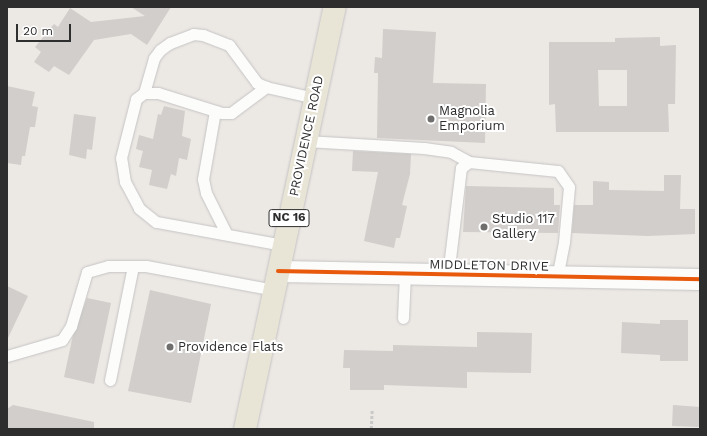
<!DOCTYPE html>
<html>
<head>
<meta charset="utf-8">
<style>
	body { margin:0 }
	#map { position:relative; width:707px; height:436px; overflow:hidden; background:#ece8e4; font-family:"Work Sans",sans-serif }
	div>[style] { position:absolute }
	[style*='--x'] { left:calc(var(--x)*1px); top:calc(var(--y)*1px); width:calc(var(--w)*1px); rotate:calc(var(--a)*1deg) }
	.building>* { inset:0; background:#d1cecb }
	.path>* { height:2.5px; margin-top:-1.25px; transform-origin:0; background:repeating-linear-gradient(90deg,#c9c9c8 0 3px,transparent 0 5px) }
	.roads { filter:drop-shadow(0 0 1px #c5c4c5) drop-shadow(0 0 1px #c5c4c5) }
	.service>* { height:11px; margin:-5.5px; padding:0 5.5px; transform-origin:5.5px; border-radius:5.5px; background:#fcfcfb }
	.minor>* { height:21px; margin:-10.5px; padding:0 10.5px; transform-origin:10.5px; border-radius:10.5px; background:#fcfcfb }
	.primary>* { height:22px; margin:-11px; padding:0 11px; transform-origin:11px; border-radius:11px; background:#e8e4d6 }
	.cycleway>* { height:4px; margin:-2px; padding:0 2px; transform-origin:2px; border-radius:2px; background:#e8590c }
	.dots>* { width:11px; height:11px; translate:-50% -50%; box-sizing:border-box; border:2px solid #fff; border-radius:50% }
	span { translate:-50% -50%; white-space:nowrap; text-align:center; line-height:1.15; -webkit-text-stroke:4px #fff; paint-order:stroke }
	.shield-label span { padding:1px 3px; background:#fff; border:1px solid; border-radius:3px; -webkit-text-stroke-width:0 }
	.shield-label { font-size:12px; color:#2e2e2e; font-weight:700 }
	.poi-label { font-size:13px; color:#2e2e2e }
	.left { translate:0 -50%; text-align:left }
	.street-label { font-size:13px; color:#2e2e2e }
	.frame { position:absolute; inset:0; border:8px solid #2e2e2e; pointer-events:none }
	.scale { position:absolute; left:16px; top:24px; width:55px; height:18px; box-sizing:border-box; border:2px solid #2e2e2e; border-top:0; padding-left:5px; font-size:12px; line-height:14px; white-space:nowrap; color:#2e2e2e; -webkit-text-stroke:3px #fff; paint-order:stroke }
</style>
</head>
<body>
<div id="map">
	<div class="building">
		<div style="clip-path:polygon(131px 7px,171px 7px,147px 45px,131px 34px,94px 40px,69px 75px,54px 66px,49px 72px,34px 62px,41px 52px,35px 47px,54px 24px,58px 27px,70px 8px,91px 22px,145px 16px)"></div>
		<div style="clip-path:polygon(383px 29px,436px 32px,433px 83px,486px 84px,485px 143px,377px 138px,378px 73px,374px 73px,375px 57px,382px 58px)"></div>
		<div style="clip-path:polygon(evenodd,660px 37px,660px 46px,676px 45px,675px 104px,668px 104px,669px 132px,556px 132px,555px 104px,549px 105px,549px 42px,615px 42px,615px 38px,660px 37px,598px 70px,627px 70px,627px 106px,599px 106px,598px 70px)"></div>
		<div style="clip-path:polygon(7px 86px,35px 92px,32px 106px,38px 107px,35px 127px,30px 127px,25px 156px,22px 156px,21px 165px,7px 163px)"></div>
		<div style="clip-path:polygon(164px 106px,185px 111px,182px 136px,191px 139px,187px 160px,179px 158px,176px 176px,171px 174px,167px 189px,149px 185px,152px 170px,139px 167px,143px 151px,136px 149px,139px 135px,153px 139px,158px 114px,161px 115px)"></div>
		<div style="clip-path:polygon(74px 114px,96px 117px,92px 150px,87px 149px,86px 159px,69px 155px)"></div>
		<div style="clip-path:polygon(353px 151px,411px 154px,410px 174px,402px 205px,407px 206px,400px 238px,396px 238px,394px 248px,364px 241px,378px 172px,352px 171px)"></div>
		<div style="clip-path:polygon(664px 175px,681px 175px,680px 209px,695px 209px,695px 234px,648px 236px,572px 233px,574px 205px,593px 205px,593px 181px,609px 182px,609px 190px,664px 191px)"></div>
		<div style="clip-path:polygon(466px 186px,554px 188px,554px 205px,560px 205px,558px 233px,463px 232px)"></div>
		<div style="clip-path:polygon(7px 286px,28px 296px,7px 340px)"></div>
		<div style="clip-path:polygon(150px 290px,211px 304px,191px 403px,128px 391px)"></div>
		<div style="clip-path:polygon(87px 298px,111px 303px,94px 384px,64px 377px,73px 335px)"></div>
		<div style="clip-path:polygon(660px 320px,688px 320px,688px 361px,660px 361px,660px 355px,621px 353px,622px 322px,660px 324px)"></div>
		<div style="clip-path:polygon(477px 332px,532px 333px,531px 373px,467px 372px,467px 388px,384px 385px,384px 390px,350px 390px,350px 368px,343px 368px,344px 350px,393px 351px,393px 345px,477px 347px)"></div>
		<div style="clip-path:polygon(13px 405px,94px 422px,94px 429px,7px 429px,7px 409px)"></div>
		<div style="clip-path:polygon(673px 405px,700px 407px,700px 427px,672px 426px)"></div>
	</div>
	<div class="path">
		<div style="--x:371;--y:429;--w:20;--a:-87"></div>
	</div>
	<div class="roads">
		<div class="service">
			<div style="--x:144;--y:93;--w:36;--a:-74"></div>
			<div style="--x:154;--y:58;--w:10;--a:-53"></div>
			<div style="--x:160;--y:50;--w:12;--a:-35"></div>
			<div style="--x:170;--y:43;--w:25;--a:-21"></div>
			<div style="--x:193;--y:34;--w:10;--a:6"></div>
			<div style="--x:203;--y:35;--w:28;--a:21"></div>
			<div style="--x:229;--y:45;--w:47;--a:53.6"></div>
			<div style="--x:257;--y:83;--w:10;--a:24"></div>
			<div style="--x:215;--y:111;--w:69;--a:100"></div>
			<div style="--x:203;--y:179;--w:14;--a:78"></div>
			<div style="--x:206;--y:193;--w:45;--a:63.4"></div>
			<div style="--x:306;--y:141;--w:118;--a:3.4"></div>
			<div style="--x:424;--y:148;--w:27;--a:8"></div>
			<div style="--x:451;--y:152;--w:21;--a:29"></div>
			<div style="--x:469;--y:162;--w:89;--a:5.8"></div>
			<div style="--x:558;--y:171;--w:19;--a:55"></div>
			<div style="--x:569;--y:187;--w:55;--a:95.2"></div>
			<div style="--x:564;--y:242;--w:36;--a:101"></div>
			<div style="--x:283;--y:245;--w:129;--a:-169.7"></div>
			<div style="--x:156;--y:222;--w:22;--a:-141"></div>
			<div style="--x:139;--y:208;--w:30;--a:-118"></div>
			<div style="--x:125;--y:182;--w:24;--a:-99"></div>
			<div style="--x:121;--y:158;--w:61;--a:-75.7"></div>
			<div style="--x:136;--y:99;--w:10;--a:-37"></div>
			<div style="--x:144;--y:93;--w:14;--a:0"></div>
			<div style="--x:158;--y:93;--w:67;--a:17.4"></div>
			<div style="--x:222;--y:113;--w:9;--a:0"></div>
			<div style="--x:231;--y:113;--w:44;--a:-36.6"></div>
			<div style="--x:266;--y:87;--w:50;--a:12.7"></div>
			<div style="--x:448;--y:275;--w:108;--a:-83.1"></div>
			<div style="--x:461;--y:168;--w:10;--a:-37"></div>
			<div style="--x:403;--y:318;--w:44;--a:-87.4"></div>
			<div style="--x:7;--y:356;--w:57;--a:-16.2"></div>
			<div style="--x:62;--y:340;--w:17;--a:-57"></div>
			<div style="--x:71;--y:326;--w:56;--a:-73.5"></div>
			<div style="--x:87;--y:272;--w:22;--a:-16"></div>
			<div style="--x:108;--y:266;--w:38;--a:0"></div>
			<div style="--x:146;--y:266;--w:130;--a:10.6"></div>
			<div style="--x:110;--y:380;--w:116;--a:-78.6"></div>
		</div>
		<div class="minor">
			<div style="--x:278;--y:271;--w:422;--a:1.1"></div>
		</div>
		<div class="primary">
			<div style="--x:245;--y:429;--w:431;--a:-78"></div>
		</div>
	</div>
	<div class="cycleway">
		<div style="--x:278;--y:271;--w:422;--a:1.1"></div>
	</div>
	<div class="dots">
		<div style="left:431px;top:119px;background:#706f6e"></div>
		<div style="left:484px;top:227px;background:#706f6e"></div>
		<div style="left:170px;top:347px;background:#706f6e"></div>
	</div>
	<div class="shield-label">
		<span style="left:289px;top:218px">NC 16</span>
	</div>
	<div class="poi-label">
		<span class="left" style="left:439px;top:119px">Magnolia<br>Emporium</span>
		<span class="left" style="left:492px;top:227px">Studio 117<br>Gallery</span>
		<span class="left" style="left:178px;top:347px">Providence Flats</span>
	</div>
	<div class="street-label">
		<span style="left:307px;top:136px;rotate:-78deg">PROVIDENCE ROAD</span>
		<span style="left:489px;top:266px;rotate:1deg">MIDDLETON DRIVE</span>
	</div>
	<div class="frame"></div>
	<div class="scale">20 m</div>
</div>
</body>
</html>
